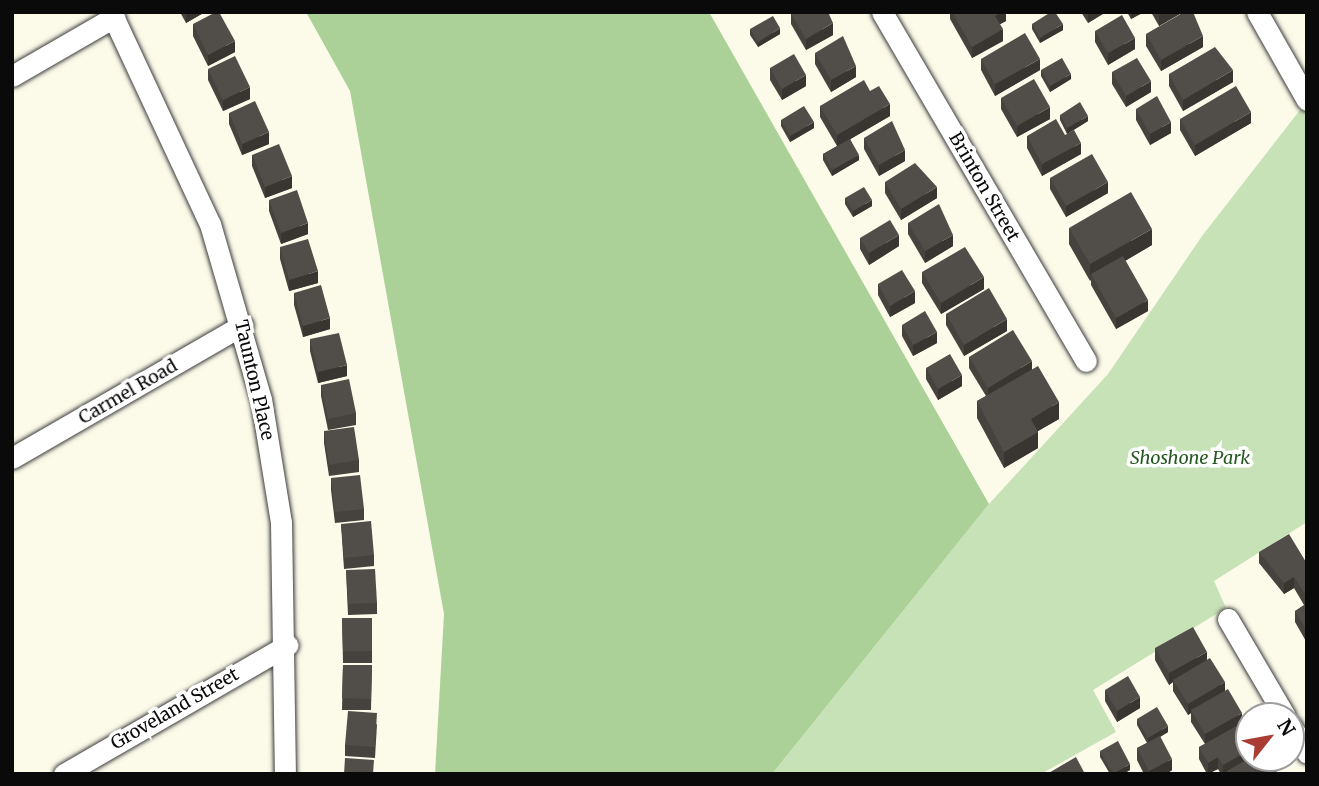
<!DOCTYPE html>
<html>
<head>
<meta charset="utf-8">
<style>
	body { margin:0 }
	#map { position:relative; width:1319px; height:786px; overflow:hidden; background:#fcfbea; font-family:Merriweather,serif }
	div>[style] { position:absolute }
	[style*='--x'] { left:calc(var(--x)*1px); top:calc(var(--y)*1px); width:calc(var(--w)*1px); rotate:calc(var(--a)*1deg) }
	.green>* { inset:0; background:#c8e2b8 }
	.forest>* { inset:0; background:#abd199 }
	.roads { filter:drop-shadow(0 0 2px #3d3d3d) drop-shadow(0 0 2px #3d3d3d) }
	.street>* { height:21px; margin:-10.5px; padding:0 10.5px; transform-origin:10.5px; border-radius:10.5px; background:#fff }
	.wall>* { inset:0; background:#46423e }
	.shaded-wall>* { inset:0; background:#393632 }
	.building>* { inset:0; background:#514d48 }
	span { translate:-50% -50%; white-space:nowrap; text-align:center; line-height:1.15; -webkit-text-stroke:7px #fff; paint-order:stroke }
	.street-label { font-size:18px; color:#0a0a0a }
	.park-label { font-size:18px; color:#275923; font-style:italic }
	.frame { position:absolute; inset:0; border:14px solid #0a0a0a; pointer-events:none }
	.north { position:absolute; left:1235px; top:702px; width:70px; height:70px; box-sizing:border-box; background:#fff; border:2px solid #9d9d9d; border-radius:50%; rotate:59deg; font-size:19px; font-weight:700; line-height:28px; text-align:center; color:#0a0a0a }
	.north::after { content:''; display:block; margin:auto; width:24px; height:32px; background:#a93d33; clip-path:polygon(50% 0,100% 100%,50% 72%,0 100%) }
</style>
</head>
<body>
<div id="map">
	<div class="green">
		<div style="clip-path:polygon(1307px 101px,1307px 522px,1214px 581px,1226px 608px,1093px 690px,1116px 732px,1041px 774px,772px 774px,989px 504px,1108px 374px,1202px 236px)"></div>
	</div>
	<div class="forest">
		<div style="clip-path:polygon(306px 12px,709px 12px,989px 504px,772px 774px,435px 774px,444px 614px,350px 91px)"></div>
	</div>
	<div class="roads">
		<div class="street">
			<div style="--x:111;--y:12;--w:234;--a:65"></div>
			<div style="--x:210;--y:224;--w:182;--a:73.8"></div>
			<div style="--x:261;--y:399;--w:126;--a:80.8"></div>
			<div style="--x:281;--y:523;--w:251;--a:89.1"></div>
			<div style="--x:882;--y:12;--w:404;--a:59.7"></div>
			<div style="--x:1257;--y:12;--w:101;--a:60.4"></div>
			<div style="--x:12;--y:76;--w:118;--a:-30"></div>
			<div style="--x:12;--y:458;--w:266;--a:-30"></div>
			<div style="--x:1228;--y:619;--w:113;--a:59.6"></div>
			<div style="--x:1291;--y:726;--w:31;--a:59"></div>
			<div style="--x:64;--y:774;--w:258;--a:-30"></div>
		</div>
	</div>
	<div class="wall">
		<div style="clip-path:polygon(180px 12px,205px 12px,186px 23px)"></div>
		<div style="clip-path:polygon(950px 12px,1006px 12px,1006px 21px,1000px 24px,1003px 41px,972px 58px,950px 19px)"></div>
		<div style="clip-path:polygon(1081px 12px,1106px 12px,1088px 23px)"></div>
		<div style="clip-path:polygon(1127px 12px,1144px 12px,1131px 19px)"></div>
		<div style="clip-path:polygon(1151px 12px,1183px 12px,1159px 26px)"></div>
		<div style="clip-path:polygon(791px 13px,833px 35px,806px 50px,791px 24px)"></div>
		<div style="clip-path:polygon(193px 24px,235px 52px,208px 66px,193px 36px)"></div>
		<div style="clip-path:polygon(1032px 24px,1063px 30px,1040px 43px,1032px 29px)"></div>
		<div style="clip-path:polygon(750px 29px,780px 34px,758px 47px,750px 35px)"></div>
		<div style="clip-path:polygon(1095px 31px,1135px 49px,1108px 65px,1095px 42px)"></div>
		<div style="clip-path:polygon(1146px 34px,1203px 47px,1161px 71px,1146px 46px)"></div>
		<div style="clip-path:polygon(815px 53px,856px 77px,831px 92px,815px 64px)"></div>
		<div style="clip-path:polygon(981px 59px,1040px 70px,995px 96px,981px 70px)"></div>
		<div style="clip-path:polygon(770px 68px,806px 86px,782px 100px,770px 80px)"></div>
		<div style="clip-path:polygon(208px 69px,250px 99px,223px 111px,208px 80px)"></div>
		<div style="clip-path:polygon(1041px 70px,1071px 79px,1050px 92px,1041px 76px)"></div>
		<div style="clip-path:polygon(1112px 72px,1151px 92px,1126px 107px,1112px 84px)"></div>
		<div style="clip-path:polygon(1169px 74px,1233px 82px,1183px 111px,1169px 86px)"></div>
		<div style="clip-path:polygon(870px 91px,890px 116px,850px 139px,859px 160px,832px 176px,823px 160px,823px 154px,837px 146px,820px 117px,820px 106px)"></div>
		<div style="clip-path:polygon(1001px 98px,1050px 119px,1017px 137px,1001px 109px)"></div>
		<div style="clip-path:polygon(1136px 109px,1171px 133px,1150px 145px,1136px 120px)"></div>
		<div style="clip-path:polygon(229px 113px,269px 144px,242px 155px,229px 124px)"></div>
		<div style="clip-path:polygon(1060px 115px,1088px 121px,1067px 134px,1060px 120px)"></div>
		<div style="clip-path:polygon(1180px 119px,1251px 123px,1195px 156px,1180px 130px)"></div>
		<div style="clip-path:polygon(781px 120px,814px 128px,790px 142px,781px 126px)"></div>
		<div style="clip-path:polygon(1065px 135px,1081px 154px,1042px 176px,1027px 148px,1027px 136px)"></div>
		<div style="clip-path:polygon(864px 138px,905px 161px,879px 176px,864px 149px)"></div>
		<div style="clip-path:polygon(252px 155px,292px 188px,265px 198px,252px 166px)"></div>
		<div style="clip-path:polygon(1050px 178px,1108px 193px,1066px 217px,1050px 189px)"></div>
		<div style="clip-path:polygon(885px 182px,937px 198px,901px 220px,885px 193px)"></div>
		<div style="clip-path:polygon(845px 198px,872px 206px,853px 217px,845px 204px)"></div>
		<div style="clip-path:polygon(269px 200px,308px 234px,281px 244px,269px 211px)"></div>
		<div style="clip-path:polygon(908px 223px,953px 246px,925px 263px,908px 234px)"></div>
		<div style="clip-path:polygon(1069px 228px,1152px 245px,1125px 261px,1148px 311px,1116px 329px,1091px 285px,1091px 280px,1090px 281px,1069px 244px)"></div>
		<div style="clip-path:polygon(860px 238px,899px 246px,869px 265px,860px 249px)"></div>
		<div style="clip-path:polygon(280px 247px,318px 283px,289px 291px,280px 259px)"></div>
		<div style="clip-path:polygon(922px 272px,984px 289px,941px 314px,922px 283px)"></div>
		<div style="clip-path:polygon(878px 284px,915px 303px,890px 317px,878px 295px)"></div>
		<div style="clip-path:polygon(294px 293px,330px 329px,303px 337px,294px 305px)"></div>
		<div style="clip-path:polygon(946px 314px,1007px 331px,964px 356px,946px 325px)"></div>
		<div style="clip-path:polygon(902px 325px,937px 343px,913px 356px,902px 336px)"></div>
		<div style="clip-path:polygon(310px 339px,347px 376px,318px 383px,310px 351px)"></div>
		<div style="clip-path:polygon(969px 357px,1032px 370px,1059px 419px,1038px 431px,1038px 448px,1004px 468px,977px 418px,977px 401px,986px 396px,969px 368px)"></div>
		<div style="clip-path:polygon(926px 368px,962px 386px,938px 400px,926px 379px)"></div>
		<div style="clip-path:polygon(321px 385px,356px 413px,356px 425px,328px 430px,321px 396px)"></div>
		<div style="clip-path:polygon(324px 431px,359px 460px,359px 472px,329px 476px,324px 443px)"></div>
		<div style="clip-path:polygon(331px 478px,364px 509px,364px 520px,335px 523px,331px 490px)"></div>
		<div style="clip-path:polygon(341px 524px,374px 555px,374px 566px,344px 569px)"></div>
		<div style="clip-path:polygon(1259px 552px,1306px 562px,1307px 561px,1307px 643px,1295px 622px,1295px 611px,1304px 605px,1294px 588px,1284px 594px,1259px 563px)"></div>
		<div style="clip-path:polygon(346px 570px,377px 603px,377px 614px,348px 615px)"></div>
		<div style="clip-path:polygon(342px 618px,372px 618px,372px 663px,343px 663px)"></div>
		<div style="clip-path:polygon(1155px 648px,1207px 660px,1242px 723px,1249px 758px,1278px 774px,1221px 774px,1218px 769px,1207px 774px,1199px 759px,1199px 747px,1205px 744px,1191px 722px,1191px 713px,1188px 715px,1173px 691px,1173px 682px,1169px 685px,1155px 660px)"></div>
		<div style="clip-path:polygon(343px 665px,372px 665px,371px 710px,342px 710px)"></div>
		<div style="clip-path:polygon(1105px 690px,1140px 708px,1117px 722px,1105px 701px)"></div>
		<div style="clip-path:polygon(1137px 719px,1168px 732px,1160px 737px,1172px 770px,1166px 774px,1144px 774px,1137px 760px,1137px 748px,1147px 743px,1137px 725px)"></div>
		<div style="clip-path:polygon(377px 724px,375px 758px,345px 756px,345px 745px)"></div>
		<div style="clip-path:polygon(1100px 751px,1130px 770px,1123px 774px,1110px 774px,1100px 757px)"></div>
	</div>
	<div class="shaded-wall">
		<div style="clip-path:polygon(186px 12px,205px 12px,186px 23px)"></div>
		<div style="clip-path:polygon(1001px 12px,1006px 12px,1006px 21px,995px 27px,995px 16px)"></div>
		<div style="clip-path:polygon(1088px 12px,1106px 12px,1088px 23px)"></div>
		<div style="clip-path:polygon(1131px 12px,1144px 12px,1131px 19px)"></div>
		<div style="clip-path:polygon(1163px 12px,1183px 12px,1159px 26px,1159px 15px)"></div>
		<div style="clip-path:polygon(833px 23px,833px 35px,806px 50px,806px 39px)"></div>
		<div style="clip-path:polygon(1063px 24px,1063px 30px,1040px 43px,1040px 38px)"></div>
		<div style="clip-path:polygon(780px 28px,780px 34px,758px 47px,758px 42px)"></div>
		<div style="clip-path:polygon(1003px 29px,1003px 41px,972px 58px,972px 47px)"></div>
		<div style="clip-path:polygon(1203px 36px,1203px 47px,1161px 71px,1161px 60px)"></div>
		<div style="clip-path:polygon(1135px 38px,1135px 49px,1108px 65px,1108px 53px)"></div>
		<div style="clip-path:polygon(235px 41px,235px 52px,208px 66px,208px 55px)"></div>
		<div style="clip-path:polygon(1040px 59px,1040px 70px,995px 96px,995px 84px)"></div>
		<div style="clip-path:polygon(856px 66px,856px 77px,831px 92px,831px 80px)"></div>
		<div style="clip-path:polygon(1233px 70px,1233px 82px,1183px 111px,1183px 100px)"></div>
		<div style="clip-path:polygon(1071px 74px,1071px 79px,1050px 92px,1050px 86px)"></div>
		<div style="clip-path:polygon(806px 75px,806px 86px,782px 100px,782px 89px)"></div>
		<div style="clip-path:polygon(1151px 81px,1151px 92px,1126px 107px,1126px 96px)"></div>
		<div style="clip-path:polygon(250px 87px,250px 99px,223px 111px,223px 100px)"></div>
		<div style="clip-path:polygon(890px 104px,890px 116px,837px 147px,837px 135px)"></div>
		<div style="clip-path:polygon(1050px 107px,1050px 119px,1017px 137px,1017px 126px)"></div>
		<div style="clip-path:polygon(1251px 112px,1251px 123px,1195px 156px,1195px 145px)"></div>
		<div style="clip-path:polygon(1088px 116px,1088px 121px,1067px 134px,1067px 128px)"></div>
		<div style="clip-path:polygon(814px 122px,814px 128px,790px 142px,790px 136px)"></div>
		<div style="clip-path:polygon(1171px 122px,1171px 133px,1150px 145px,1150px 134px)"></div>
		<div style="clip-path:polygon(269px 132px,269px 144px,242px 155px,242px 144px)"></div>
		<div style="clip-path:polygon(1081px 143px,1081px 154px,1042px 176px,1042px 164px)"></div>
		<div style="clip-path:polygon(905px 150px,905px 161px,879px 176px,879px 165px)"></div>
		<div style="clip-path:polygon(859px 155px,859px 160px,832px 176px,832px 170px)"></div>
		<div style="clip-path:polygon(292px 176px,292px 188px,265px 198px,265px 187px)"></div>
		<div style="clip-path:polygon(1108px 182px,1108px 193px,1066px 217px,1066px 206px)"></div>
		<div style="clip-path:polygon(937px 187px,937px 198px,901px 220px,901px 209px)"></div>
		<div style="clip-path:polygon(872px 200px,872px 206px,853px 217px,853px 211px)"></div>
		<div style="clip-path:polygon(308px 223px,308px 234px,281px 244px,281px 233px)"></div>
		<div style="clip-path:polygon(1152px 229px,1152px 245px,1094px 279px,1091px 274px,1090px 281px,1090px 264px)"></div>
		<div style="clip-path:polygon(899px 235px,899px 246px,869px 265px,869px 253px)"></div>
		<div style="clip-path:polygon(953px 235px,953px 246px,925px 263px,925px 251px)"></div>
		<div style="clip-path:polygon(318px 271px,318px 283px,289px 291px,289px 280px)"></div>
		<div style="clip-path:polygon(984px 277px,984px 289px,941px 314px,941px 303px)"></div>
		<div style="clip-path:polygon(915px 291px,915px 303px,890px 317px,890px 306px)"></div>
		<div style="clip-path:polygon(1148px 300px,1148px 311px,1116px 329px,1116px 318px)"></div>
		<div style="clip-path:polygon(330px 318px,330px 329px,303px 337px,303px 326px)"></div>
		<div style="clip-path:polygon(1007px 319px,1007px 331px,964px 356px,964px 345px)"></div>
		<div style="clip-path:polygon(937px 332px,937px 343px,913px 356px,913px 345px)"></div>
		<div style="clip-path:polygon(1032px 361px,1032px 373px,988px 399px,988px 388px)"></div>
		<div style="clip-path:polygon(347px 365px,347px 376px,318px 383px,318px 372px)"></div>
		<div style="clip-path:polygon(962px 375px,962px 386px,938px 400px,938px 389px)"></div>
		<div style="clip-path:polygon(1059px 402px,1059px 419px,1031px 435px,1031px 419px)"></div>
		<div style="clip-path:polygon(1038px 432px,1038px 448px,1004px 468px,1004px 452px)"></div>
		<div style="clip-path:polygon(1294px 577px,1294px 588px,1284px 594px,1284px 583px)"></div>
		<div style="clip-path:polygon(1207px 652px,1207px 663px,1173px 680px,1173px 682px,1169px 685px,1169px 673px)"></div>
		<div style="clip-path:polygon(1225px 682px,1225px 694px,1191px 710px,1191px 713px,1188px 715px,1188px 704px)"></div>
		<div style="clip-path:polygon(1140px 697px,1140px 708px,1117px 722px,1117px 711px)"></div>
		<div style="clip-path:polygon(1242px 713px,1242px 724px,1205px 746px,1205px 734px)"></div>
		<div style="clip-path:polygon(1168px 726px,1168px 732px,1148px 744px,1148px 738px)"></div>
		<div style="clip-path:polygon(1249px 750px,1249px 758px,1227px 771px,1227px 774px,1223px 774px,1223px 765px)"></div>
		<div style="clip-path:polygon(1218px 757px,1218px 769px,1208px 774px,1208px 763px)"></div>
		<div style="clip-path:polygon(1172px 759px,1172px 770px,1166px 774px,1149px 774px,1149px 771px)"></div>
		<div style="clip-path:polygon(1130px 764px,1130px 770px,1123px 774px,1113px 774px)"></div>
	</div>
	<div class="building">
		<div style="clip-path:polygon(216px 12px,219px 12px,235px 41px,208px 55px,193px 24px)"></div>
		<div style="clip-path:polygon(828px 12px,833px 23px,806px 39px,791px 13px)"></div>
		<div style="clip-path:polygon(952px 12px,1001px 12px,995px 16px,1003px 29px,972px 47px)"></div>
		<div style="clip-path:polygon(1051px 12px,1055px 12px,1063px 24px,1040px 38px,1032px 24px)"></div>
		<div style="clip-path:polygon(1184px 12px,1193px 12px,1203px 36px,1161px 60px,1146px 34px)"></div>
		<div style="clip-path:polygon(1122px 15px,1135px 38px,1108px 53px,1095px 31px)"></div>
		<div style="clip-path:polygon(773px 16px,780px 28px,758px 42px,750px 29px)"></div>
		<div style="clip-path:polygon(1025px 33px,1040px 59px,995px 84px,981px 59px)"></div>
		<div style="clip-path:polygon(843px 36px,856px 66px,831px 80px,815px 53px)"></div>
		<div style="clip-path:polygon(1215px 47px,1233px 70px,1183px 100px,1169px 74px)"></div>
		<div style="clip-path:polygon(794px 54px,806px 75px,782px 89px,770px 68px)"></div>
		<div style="clip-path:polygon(235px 56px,250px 87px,223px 100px,208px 69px)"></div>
		<div style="clip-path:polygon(1062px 58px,1071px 74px,1050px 86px,1041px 70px)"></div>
		<div style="clip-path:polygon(1137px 58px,1151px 81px,1126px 96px,1112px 72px)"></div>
		<div style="clip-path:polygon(1034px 79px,1050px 107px,1017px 126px,1001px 98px)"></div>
		<div style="clip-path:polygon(864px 80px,870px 91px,879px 86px,890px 104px,837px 135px,820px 106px)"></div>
		<div style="clip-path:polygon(1236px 86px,1251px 112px,1195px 145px,1180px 119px)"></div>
		<div style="clip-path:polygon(1157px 96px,1171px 122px,1150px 134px,1136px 109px)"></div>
		<div style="clip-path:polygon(255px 101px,269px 132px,242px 144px,229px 113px)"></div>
		<div style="clip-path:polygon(1080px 102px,1088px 116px,1067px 128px,1060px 115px)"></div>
		<div style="clip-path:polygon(804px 106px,814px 122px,790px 136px,781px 120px)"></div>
		<div style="clip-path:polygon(1056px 119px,1065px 135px,1074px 130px,1081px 143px,1042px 164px,1027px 136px)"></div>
		<div style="clip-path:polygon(892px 121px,905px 150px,879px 165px,864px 138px)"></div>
		<div style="clip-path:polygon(850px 139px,859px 155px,832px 170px,823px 154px)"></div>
		<div style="clip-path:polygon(279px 144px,292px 176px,265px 187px,252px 155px)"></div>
		<div style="clip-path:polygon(1092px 154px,1108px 182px,1066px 206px,1050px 178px)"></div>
		<div style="clip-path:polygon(915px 163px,937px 187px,901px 209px,885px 182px)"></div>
		<div style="clip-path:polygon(864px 187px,872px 200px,853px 211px,845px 198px)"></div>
		<div style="clip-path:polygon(297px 190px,308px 223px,281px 233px,269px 200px)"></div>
		<div style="clip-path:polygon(1131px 192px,1152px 229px,1090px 264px,1069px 228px)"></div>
		<div style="clip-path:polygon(939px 204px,953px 235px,925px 251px,908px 223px)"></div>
		<div style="clip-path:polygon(890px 220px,899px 235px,869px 253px,860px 238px)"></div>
		<div style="clip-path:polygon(308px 239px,318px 271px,289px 280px,280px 247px)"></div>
		<div style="clip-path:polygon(965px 247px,984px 277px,941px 303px,922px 272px)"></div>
		<div style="clip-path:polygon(1123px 256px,1148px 300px,1116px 318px,1091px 274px)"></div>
		<div style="clip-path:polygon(902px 270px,915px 291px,890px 306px,878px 284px)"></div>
		<div style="clip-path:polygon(321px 285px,330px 318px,303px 326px,294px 293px)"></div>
		<div style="clip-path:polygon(989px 288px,1007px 319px,964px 345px,946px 314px)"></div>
		<div style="clip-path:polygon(925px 311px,937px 332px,913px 345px,902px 325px)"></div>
		<div style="clip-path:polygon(1013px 330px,1032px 361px,988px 388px,969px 357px)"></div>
		<div style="clip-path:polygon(339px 333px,347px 365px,318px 372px,310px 339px)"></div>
		<div style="clip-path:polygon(950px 354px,962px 375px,938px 389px,926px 368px)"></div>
		<div style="clip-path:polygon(1038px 366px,1059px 402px,1031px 419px,1038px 432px,1004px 452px,977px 401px)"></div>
		<div style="clip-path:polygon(349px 379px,356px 413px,328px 419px,321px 385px)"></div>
		<div style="clip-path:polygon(354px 427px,359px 460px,329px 465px,324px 431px)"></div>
		<div style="clip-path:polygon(360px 475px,364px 509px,335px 512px,331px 478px)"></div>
		<div style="clip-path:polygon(371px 521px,374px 555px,344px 558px,341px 524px)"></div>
		<div style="clip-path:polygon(1289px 534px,1306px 562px,1307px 561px,1307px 593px,1305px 594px,1294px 577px,1284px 583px,1259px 552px)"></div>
		<div style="clip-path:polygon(375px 569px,377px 603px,348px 604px,346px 570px)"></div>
		<div style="clip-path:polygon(1307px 604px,1307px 631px,1295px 611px)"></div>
		<div style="clip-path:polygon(342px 618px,372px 618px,372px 651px,343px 651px)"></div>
		<div style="clip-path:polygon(1193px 627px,1207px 652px,1169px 673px,1155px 648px)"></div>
		<div style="clip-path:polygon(1210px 658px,1225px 682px,1188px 704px,1173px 680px)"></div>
		<div style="clip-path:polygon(343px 665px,372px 665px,371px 699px,342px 698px)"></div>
		<div style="clip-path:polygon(1128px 676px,1140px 697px,1117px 711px,1105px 690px)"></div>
		<div style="clip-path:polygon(1228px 689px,1242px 713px,1205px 734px,1191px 710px)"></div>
		<div style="clip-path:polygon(1157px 707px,1168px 726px,1148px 738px,1137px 719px)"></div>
		<div style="clip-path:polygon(348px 711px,377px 713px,375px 747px,345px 745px)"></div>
		<div style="clip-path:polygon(1247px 720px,1249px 724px,1249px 750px,1223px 765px,1218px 757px,1208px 763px,1199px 747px)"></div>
		<div style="clip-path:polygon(1160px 736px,1172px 759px,1149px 771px,1137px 748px)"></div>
		<div style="clip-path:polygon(1118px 741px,1130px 764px,1113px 774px,1100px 751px)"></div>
		<div style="clip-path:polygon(1076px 757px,1085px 774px,1047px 774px)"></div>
		<div style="clip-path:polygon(345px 758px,374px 760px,373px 774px,344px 774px)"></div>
		<div style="clip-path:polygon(1250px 758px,1269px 758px,1278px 774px,1228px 774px,1227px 771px)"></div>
	</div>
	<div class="street-label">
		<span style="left:984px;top:187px;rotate:60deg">Brinton Street</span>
		<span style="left:254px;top:380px;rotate:77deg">Taunton Place</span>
		<span style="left:128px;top:392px;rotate:-30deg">Carmel Road</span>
		<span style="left:175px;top:709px;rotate:-30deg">Groveland Street</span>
	</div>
	<div class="park-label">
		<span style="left:1190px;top:458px">Shoshone Park</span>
	</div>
	<div class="frame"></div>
	<div class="north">N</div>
</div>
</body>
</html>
